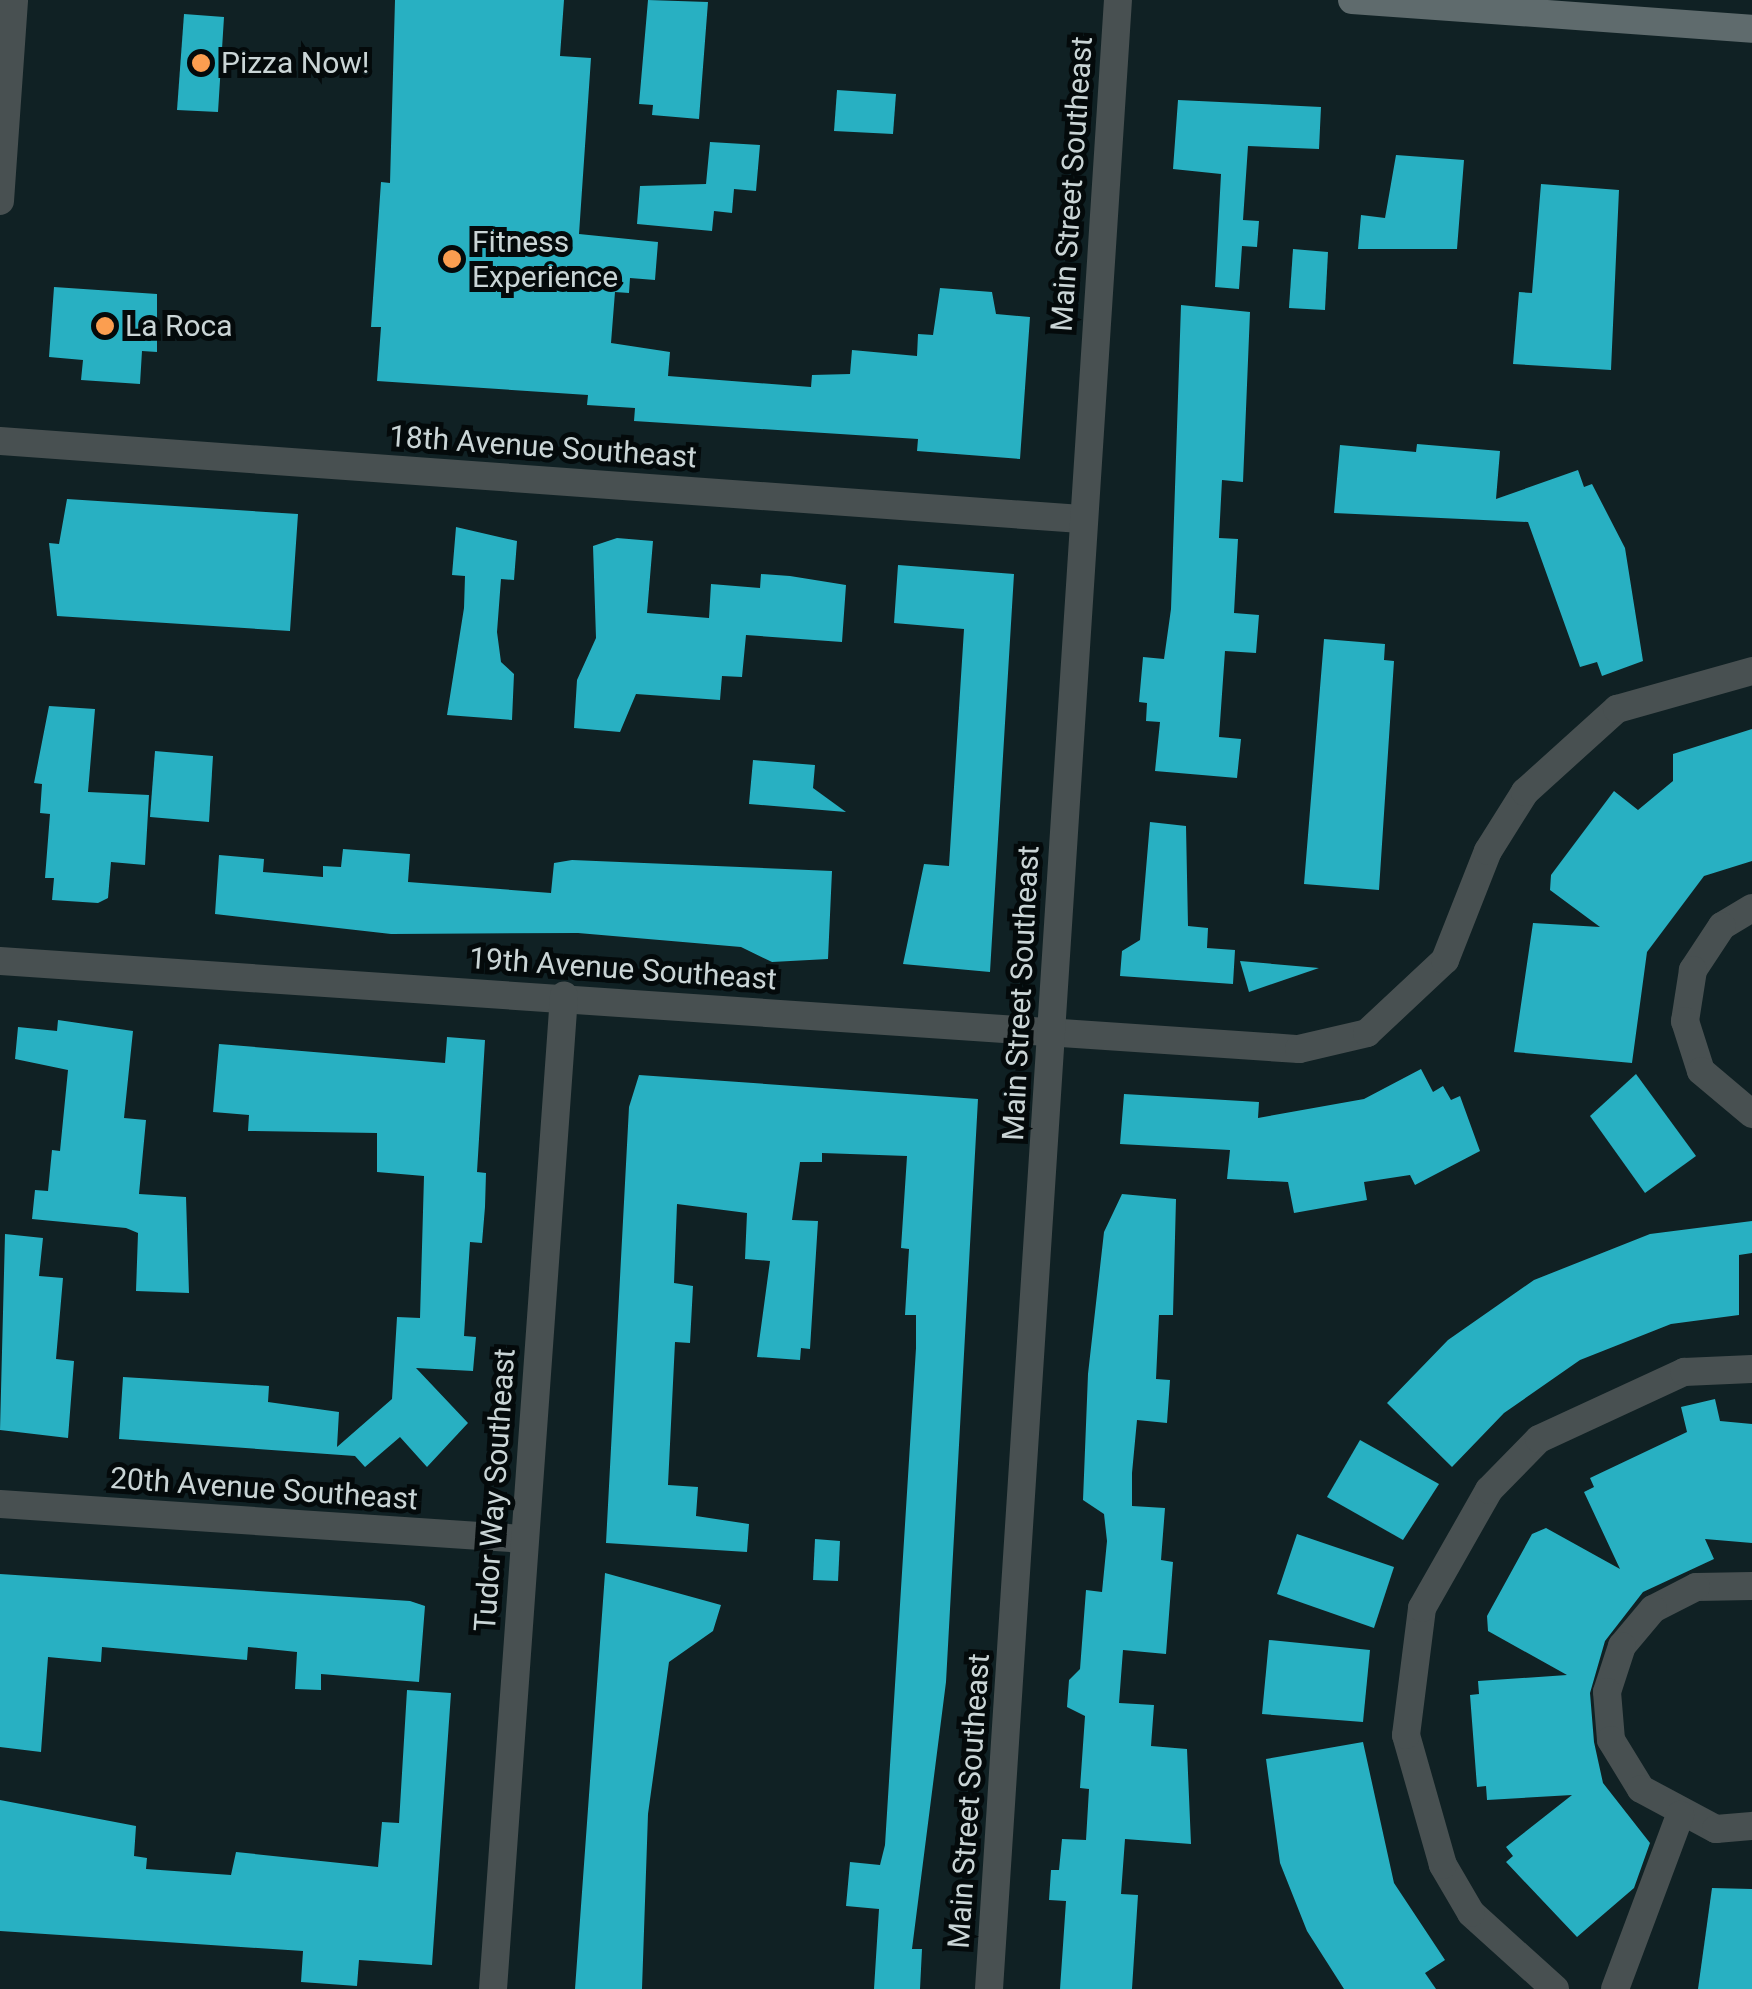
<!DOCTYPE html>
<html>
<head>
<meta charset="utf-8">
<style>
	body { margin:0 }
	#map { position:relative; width:1752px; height:1989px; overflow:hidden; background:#102124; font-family:Roboto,sans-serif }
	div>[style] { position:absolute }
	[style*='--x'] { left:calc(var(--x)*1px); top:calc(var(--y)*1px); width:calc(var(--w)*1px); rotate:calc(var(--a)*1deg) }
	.building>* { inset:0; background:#28b0c2 }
	.minor>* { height:28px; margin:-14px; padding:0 14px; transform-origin:14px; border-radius:14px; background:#485051 }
	.tertiary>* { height:28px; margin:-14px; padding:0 14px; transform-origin:14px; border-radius:14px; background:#485051 }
	.secondary>* { height:28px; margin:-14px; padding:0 14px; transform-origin:14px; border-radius:14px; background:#5f6b6d }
	.dots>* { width:28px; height:28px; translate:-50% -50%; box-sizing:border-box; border:5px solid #040a0b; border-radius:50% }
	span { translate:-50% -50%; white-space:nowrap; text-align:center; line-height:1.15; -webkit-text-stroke:10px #040a0b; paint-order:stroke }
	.poi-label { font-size:30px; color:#cad5d6 }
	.left { translate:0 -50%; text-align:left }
	.street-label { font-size:30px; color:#cad5d6 }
</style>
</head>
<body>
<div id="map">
	<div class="building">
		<div style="clip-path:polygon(395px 0,564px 0,560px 56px,591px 58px,579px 234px,658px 242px,655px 280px,630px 278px,629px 293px,615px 292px,611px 343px,670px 352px,668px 376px,811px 387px,812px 375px,850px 374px,852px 350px,917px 356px,918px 334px,933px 335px,940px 288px,992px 292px,996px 314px,1030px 317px,1020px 459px,917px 451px,918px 439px,634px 421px,635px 408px,587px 405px,588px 395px,377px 381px,381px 327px,371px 327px,381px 182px,390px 183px)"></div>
		<div style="clip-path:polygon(648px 0,708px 2px,699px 119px,652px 115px,653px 105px,639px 104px)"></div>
		<div style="clip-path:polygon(184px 14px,224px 17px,218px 112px,177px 110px)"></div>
		<div style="clip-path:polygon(837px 90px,896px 94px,893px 134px,834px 131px)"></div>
		<div style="clip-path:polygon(1178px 100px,1321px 107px,1319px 149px,1248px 146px,1243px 220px,1259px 221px,1257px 247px,1242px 246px,1239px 289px,1215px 287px,1221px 174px,1173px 169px)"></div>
		<div style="clip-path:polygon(710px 142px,760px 145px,756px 191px,734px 189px,732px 213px,714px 211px,712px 231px,637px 224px,640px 186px,706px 184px)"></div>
		<div style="clip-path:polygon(1396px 155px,1464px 160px,1457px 249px,1358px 249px,1361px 215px,1385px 218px)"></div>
		<div style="clip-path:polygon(1541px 184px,1619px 190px,1611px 370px,1513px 364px,1519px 292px,1532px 293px)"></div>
		<div style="clip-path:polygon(1293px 249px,1328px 252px,1325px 310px,1289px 308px)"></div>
		<div style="clip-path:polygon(54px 287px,157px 294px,157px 352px,142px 351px,140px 384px,81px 380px,83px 360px,49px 357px)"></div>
		<div style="clip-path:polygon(1181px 305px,1250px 312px,1243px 482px,1222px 480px,1219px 538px,1238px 539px,1234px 613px,1259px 615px,1256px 653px,1225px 651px,1219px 737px,1241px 739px,1237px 778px,1155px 771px,1160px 722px,1146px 721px,1147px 703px,1139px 702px,1143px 657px,1164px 659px,1171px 609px)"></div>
		<div style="clip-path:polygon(1417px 444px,1500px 451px,1496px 499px,1578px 470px,1584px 487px,1592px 484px,1625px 548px,1643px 661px,1602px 676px,1597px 662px,1580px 667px,1528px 522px,1334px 513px,1340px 445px,1416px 452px)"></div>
		<div style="clip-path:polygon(67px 499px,298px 514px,290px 631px,57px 616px,49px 543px,59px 544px)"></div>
		<div style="clip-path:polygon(456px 527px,517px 541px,514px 580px,501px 579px,497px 632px,501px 662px,514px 674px,512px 720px,447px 715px,464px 608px,465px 576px,452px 575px)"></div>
		<div style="clip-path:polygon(617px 538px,653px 541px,647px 613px,709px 618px,711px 584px,760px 588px,761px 574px,790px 576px,846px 585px,842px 642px,746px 635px,742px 677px,722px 676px,720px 700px,636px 694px,620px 732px,574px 728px,577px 680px,596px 638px,593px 546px)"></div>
		<div style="clip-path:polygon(898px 565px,1014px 574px,990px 972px,903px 964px,924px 864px,949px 866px,964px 629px,894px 623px)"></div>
		<div style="clip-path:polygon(1324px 639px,1385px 644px,1384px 660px,1394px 661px,1379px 890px,1304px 884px)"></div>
		<div style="clip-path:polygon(49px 706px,95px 709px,88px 792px,149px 795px,145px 865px,111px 862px,108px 898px,98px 903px,52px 900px,54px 878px,45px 878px,50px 814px,40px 813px,42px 784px,34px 783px)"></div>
		<div style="clip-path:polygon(1752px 729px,1752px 861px,1704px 876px,1647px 952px,1632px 1063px,1514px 1052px,1533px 923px,1600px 927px,1550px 890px,1551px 875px,1614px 791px,1638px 810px,1673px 781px,1673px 754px)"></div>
		<div style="clip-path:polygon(155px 751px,213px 756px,209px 822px,150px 817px)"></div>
		<div style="clip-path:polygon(753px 760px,815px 765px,813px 788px,846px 812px,749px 804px)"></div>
		<div style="clip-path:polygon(1150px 822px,1186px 826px,1188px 926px,1208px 928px,1207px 948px,1235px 950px,1233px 984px,1120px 976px,1122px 951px,1140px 940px)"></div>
		<div style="clip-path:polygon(343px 849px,410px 854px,408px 882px,551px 893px,554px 863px,572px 860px,832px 871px,828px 959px,772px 962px,741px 947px,578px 933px,391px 934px,215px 914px,219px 855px,264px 859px,263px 872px,323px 877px,323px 866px,341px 867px)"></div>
		<div style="clip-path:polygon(1240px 961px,1319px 968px,1249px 992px)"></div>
		<div style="clip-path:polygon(58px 1020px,133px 1031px,124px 1118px,146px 1120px,139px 1194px,186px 1197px,189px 1293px,136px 1291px,138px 1233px,126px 1228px,32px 1219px,35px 1190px,48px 1191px,52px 1150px,60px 1151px,68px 1070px,15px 1059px,18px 1027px,57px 1031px)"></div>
		<div style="clip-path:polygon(447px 1037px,485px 1040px,477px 1172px,486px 1173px,485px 1207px,482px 1243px,470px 1242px,464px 1336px,476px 1337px,473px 1371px,416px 1368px,468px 1423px,427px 1467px,400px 1437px,365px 1467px,355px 1456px,119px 1439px,123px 1377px,269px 1386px,268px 1402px,339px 1412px,337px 1447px,392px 1399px,397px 1317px,420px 1318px,424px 1176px,377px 1172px,377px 1133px,248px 1131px,249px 1115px,213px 1112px,219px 1044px,445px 1063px)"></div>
		<div style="clip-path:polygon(1421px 1069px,1433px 1092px,1443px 1086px,1451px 1100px,1460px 1096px,1480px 1151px,1415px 1185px,1410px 1175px,1364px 1182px,1367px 1200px,1294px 1213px,1288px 1182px,1227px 1179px,1230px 1150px,1120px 1144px,1124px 1094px,1259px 1102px,1258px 1118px,1364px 1099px)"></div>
		<div style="clip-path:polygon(1636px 1074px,1696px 1156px,1645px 1193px,1590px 1116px)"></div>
		<div style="clip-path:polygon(639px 1075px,978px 1099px,946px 1682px,912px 1949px,922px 1949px,920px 1989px,874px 1989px,879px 1909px,846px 1906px,850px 1862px,880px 1865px,885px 1845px,916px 1348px,916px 1315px,905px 1315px,909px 1249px,901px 1248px,907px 1156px,822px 1153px,822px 1162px,800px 1162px,792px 1220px,818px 1221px,810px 1349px,801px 1348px,800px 1360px,757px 1357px,770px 1261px,745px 1259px,747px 1213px,677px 1204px,674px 1283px,693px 1286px,690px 1343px,675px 1342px,668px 1485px,698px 1487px,696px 1516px,749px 1524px,747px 1552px,606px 1543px,629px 1107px)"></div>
		<div style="clip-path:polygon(1122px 1194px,1176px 1199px,1173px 1315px,1159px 1315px,1156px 1379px,1170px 1380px,1167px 1423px,1137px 1420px,1132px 1473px,1132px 1506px,1165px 1508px,1161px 1560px,1173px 1562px,1166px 1654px,1123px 1650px,1119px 1703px,1154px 1705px,1151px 1746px,1187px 1749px,1191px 1844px,1125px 1839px,1121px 1894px,1138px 1895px,1132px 1989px,1060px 1989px,1066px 1901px,1049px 1900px,1051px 1870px,1059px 1870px,1062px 1839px,1086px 1840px,1089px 1789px,1080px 1788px,1085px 1716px,1067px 1707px,1069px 1680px,1080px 1669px,1086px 1590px,1102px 1592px,1107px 1541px,1104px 1514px,1083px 1500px,1088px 1374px,1104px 1232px)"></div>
		<div style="clip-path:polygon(1752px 1221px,1752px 1253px,1739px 1255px,1739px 1315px,1671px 1324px,1580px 1360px,1504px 1413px,1452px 1467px,1387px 1403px,1448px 1340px,1534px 1280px,1650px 1234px)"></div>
		<div style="clip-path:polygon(5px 1234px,43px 1238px,39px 1276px,63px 1278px,56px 1359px,74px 1361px,68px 1438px,0 1430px)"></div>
		<div style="clip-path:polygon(1715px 1399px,1720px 1421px,1752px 1424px,1752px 1543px,1705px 1539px,1714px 1559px,1643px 1592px,1605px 1641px,1590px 1693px,1594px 1742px,1603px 1783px,1650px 1843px,1634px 1888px,1577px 1937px,1506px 1862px,1513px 1856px,1506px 1847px,1572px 1795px,1487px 1800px,1486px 1786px,1477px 1787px,1470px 1695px,1479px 1694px,1478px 1681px,1567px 1675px,1488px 1631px,1487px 1616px,1532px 1534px,1546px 1528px,1620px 1569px,1584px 1492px,1594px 1487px,1590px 1478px,1687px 1432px,1681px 1407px)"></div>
		<div style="clip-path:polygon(1360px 1440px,1439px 1484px,1403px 1540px,1327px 1497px)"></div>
		<div style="clip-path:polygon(1297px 1534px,1394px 1567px,1374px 1628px,1277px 1594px)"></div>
		<div style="clip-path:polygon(815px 1539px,840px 1541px,838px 1581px,813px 1580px)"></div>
		<div style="clip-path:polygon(605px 1573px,721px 1605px,713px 1631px,669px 1662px,648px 1814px,642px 1989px,575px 1989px)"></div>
		<div style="clip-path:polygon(0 1574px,410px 1601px,425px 1606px,419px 1682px,321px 1674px,321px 1690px,295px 1689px,297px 1652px,248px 1647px,247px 1660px,102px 1647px,101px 1662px,48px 1657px,41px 1752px,0 1747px)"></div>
		<div style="clip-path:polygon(1269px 1640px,1370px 1650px,1363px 1722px,1262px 1714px)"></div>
		<div style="clip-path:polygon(407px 1690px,451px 1693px,432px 1965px,359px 1960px,357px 1986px,301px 1982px,303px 1951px,0 1931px,0 1800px,136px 1826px,134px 1856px,147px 1858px,146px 1869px,231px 1875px,236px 1852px,378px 1867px,382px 1822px,399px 1823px)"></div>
		<div style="clip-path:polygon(1363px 1742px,1394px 1883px,1445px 1960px,1425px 1973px,1436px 1989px,1344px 1989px,1307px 1931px,1280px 1863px,1266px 1759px)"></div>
		<div style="clip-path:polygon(1712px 1888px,1752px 1889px,1752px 1989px,1698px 1989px)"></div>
	</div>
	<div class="minor">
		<div style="--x:0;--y:441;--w:1084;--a:4.13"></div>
		<div style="--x:1752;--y:908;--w:35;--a:149"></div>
		<div style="--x:1722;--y:926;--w:53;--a:123.4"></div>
		<div style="--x:1693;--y:970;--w:52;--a:98.9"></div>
		<div style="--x:1685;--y:1021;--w:52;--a:72.3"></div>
		<div style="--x:1701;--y:1071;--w:67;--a:40.1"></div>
		<div style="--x:0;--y:961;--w:1302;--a:3.88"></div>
		<div style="--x:1299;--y:1049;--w:70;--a:-13.2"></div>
		<div style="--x:1367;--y:1033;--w:107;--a:-43.1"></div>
		<div style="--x:1445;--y:960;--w:117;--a:-68.5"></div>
		<div style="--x:1488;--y:851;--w:70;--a:-57.9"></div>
		<div style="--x:1525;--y:792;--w:124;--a:-42.1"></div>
		<div style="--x:1617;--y:709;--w:140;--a:-15.7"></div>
		<div style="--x:0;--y:1504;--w:525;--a:3.82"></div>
		<div style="--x:1752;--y:1586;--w:56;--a:179"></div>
		<div style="--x:1696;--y:1587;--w:48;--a:152.9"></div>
		<div style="--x:1653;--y:1609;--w:48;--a:130"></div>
		<div style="--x:1622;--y:1646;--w:48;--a:108.1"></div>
		<div style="--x:1607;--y:1692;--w:48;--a:85.2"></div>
		<div style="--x:1611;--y:1740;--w:57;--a:58.5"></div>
		<div style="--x:1641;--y:1789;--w:85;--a:28.1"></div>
		<div style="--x:1716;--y:1829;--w:36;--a:-5"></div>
		<div style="--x:493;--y:1989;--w:996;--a:-85.91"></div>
		<div style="--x:989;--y:1989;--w:1993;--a:-86.29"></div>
		<div style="--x:1555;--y:1989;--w:113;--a:-137.9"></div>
		<div style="--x:1471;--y:1913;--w:56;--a:-120.3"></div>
		<div style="--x:1443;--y:1865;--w:135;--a:-105.9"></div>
		<div style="--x:1406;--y:1735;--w:128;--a:-82.8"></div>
		<div style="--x:1422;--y:1608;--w:136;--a:-60.4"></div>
		<div style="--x:1489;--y:1490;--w:71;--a:-45.6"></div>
		<div style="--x:1539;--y:1439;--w:160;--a:-24.8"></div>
		<div style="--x:1684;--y:1372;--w:68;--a:-2.5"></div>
		<div style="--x:1615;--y:1989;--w:186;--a:-69.5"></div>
	</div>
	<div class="tertiary">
		<div style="--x:0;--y:201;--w:201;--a:-86"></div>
	</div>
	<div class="secondary">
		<div style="--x:1352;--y:0;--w:401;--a:4.1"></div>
	</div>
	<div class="dots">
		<div style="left:201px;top:63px;background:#fb9e50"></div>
		<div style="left:452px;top:259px;background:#fb9e50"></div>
		<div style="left:105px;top:326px;background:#fb9e50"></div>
	</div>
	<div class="poi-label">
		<span class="left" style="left:221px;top:63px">Pizza Now!</span>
		<span class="left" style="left:472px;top:259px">Fitness<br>Experience</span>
		<span class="left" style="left:125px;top:326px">La Roca</span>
	</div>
	<div class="street-label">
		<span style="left:1072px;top:184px;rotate:-86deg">Main Street Southeast</span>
		<span style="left:543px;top:447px;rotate:4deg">18th Avenue Southeast</span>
		<span style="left:623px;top:969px;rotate:4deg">19th Avenue Southeast</span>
		<span style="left:1021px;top:993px;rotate:-87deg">Main Street Southeast</span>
		<span style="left:264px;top:1489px;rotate:4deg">20th Avenue Southeast</span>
		<span style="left:495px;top:1490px;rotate:-86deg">Tudor Way Southeast</span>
		<span style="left:969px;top:1801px;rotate:-86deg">Main Street Southeast</span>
	</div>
</div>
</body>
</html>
